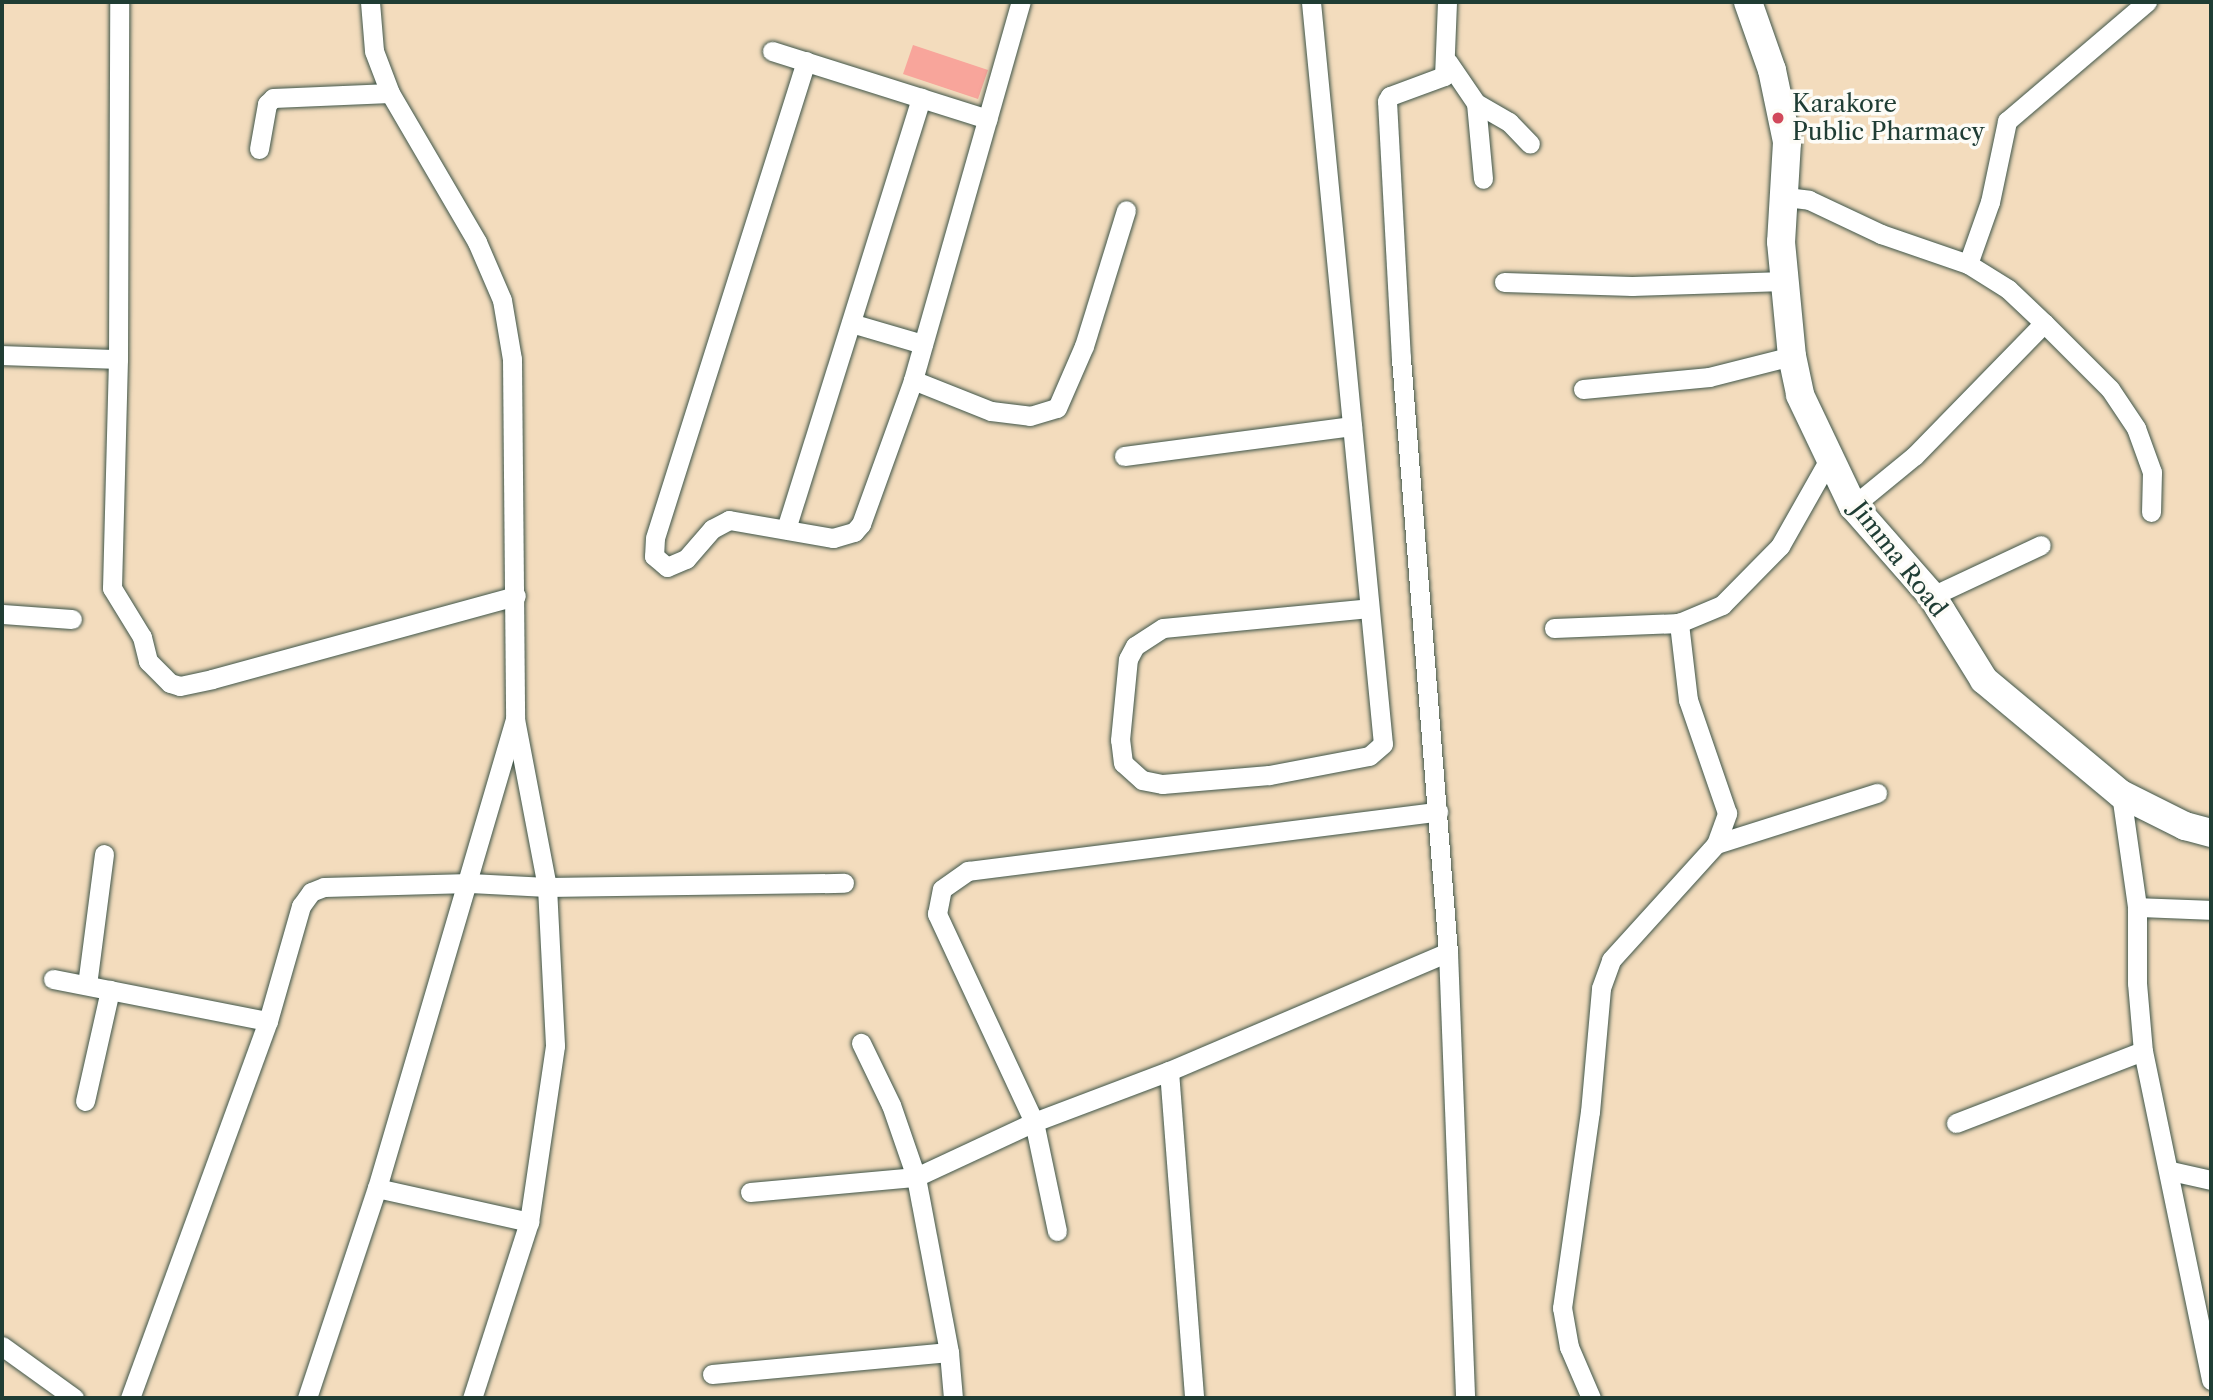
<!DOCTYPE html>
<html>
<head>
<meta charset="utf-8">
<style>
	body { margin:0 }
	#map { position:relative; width:2213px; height:1400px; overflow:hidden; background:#f3dcbd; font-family:"Libre Caslon Text",serif }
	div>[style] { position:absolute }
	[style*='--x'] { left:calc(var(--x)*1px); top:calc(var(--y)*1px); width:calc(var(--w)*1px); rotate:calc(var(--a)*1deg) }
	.building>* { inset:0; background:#f8a59b }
	.roads { filter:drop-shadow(0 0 2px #3f5549) drop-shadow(0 0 2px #3f5549) }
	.minor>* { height:19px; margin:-9.5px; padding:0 9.5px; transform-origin:9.5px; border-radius:9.5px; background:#fff }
	.highway>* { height:28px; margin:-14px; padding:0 14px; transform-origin:14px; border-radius:14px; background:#fff }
	.dots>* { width:19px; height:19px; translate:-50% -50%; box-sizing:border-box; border:4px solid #fdfcf7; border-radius:50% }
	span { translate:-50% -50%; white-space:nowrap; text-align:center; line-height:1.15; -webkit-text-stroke:7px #fdfcf7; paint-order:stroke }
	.poi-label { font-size:24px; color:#1f3d34 }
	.left { translate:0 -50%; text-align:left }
	.street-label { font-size:24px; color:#1f3d34 }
	.frame { position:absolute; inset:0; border:4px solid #1f3d34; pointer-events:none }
</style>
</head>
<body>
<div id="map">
	<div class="building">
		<div style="clip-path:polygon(913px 45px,988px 70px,978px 99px,903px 74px)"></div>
	</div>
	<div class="roads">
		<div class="minor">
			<div style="--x:370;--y:2;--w:49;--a:85.3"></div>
			<div style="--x:374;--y:51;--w:45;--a:69.1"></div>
			<div style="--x:390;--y:93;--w:173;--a:59.7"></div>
			<div style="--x:477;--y:242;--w:63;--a:66.7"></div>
			<div style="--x:502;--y:300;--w:60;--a:80.4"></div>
			<div style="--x:512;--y:359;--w:360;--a:89.5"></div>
			<div style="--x:1311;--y:2;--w:745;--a:84.46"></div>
			<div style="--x:1383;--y:744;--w:18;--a:139"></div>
			<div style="--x:1369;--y:756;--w:102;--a:169.2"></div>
			<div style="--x:1269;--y:775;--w:107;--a:175.2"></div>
			<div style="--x:1162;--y:784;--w:20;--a:-169"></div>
			<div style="--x:1142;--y:780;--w:25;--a:-138"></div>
			<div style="--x:1123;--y:763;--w:23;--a:-97"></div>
			<div style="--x:1120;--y:740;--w:81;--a:-84.4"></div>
			<div style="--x:1128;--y:659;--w:15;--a:-62"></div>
			<div style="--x:1135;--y:646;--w:33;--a:-33"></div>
			<div style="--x:1163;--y:628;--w:207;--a:-5.5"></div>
			<div style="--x:1447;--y:2;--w:74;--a:92.3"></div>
			<div style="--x:1444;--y:76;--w:58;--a:159.7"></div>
			<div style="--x:1390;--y:96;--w:6;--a:121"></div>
			<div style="--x:1387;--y:101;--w:257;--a:86.9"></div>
			<div style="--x:1401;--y:358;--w:596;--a:85.48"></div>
			<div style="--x:1448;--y:952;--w:446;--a:87.8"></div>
			<div style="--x:772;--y:51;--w:226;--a:17.5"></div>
			<div style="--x:806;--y:61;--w:500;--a:107.57"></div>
			<div style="--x:655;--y:538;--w:18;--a:93"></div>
			<div style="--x:654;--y:556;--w:17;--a:40"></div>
			<div style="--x:667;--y:567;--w:21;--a:-23"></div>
			<div style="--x:686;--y:559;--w:40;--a:-49"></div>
			<div style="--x:712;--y:529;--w:19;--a:-28"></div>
			<div style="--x:729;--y:520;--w:106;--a:9.8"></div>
			<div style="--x:833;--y:538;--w:22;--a:-16"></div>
			<div style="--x:854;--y:532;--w:11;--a:-49"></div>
			<div style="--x:861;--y:524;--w:153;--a:-70.1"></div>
			<div style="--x:913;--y:380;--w:393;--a:-74.1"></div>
			<div style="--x:1448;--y:62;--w:50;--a:55.7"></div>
			<div style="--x:1476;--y:103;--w:38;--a:30"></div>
			<div style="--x:1509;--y:122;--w:30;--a:46"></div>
			<div style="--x:1476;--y:103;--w:76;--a:84.7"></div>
			<div style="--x:259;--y:149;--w:46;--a:-79.9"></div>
			<div style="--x:267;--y:104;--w:8;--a:-45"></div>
			<div style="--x:273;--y:98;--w:117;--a:-2.4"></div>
			<div style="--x:1786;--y:197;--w:23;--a:7"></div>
			<div style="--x:1809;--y:200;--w:80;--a:25.3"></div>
			<div style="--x:1881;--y:234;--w:92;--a:19"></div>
			<div style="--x:1968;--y:264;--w:47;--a:32"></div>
			<div style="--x:2008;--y:289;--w:50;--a:43.4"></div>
			<div style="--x:2044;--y:323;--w:186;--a:134.3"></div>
			<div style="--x:1914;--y:456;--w:79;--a:140.7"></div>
			<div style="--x:1968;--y:264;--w:66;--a:-70.5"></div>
			<div style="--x:1990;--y:202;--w:83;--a:-78.1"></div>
			<div style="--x:2007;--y:121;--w:184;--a:-40.4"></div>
			<div style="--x:1504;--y:282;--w:128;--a:1.8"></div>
			<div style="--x:1632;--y:286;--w:152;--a:-1.9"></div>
			<div style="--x:851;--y:323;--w:75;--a:16.3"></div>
			<div style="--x:2044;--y:323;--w:93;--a:45"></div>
			<div style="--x:2110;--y:389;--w:47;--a:56.3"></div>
			<div style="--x:2136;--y:428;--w:47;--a:70"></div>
			<div style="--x:2152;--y:472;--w:40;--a:91.4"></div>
			<div style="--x:2;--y:355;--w:116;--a:2"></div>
			<div style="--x:118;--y:359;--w:357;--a:-89.8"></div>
			<div style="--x:118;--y:359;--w:229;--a:91.5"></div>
			<div style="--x:112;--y:588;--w:57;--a:58.5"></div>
			<div style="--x:142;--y:637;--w:25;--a:76"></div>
			<div style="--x:148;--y:661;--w:31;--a:45"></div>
			<div style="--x:170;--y:683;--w:10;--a:17"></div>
			<div style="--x:180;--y:686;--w:33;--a:-12"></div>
			<div style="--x:212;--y:679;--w:315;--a:-15.3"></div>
			<div style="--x:913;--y:380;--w:84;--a:21.7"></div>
			<div style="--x:991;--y:411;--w:39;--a:7"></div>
			<div style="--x:1030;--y:416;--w:28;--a:-17"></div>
			<div style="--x:1057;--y:408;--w:68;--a:-66.5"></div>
			<div style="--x:1084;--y:346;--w:142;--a:-72.8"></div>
			<div style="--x:1583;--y:389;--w:127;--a:-5.4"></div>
			<div style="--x:1709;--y:377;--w:86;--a:-14.2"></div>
			<div style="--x:1124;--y:456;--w:230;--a:-7.5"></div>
			<div style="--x:786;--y:529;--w:452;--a:-72.6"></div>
			<div style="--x:1932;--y:596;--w:120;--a:-25.1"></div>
			<div style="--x:2;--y:614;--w:70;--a:4.1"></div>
			<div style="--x:1554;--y:628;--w:125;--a:-2.3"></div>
			<div style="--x:1679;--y:623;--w:47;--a:-22.7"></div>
			<div style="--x:1722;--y:605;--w:83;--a:-45.5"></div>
			<div style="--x:1780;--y:546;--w:106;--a:-60.5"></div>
			<div style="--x:2121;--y:794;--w:114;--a:81.9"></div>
			<div style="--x:2137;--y:907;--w:76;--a:90"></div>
			<div style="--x:2137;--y:983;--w:68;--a:85"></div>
			<div style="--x:2143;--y:1051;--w:336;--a:78.3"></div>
			<div style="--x:1716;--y:844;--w:169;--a:-17.6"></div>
			<div style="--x:2137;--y:907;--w:74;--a:2.3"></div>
			<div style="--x:53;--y:979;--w:219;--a:11.1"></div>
			<div style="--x:87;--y:985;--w:132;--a:-82.6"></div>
			<div style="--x:1169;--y:1071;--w:328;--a:85.6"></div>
			<div style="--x:85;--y:1101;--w:114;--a:-77.3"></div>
			<div style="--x:1956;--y:1123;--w:200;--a:-21.1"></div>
			<div style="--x:2171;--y:1171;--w:41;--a:12.7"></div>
			<div style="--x:377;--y:1188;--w:156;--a:12.6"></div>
			<div style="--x:750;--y:1192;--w:167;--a:-5.2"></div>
			<div style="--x:916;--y:1177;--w:76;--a:-109.1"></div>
			<div style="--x:891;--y:1105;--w:69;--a:-115.8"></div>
			<div style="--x:1057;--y:1231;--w:111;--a:-101.9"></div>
			<div style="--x:1034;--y:1122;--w:230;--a:-115"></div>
			<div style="--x:937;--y:914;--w:25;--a:-79"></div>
			<div style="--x:942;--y:889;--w:32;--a:-35"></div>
			<div style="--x:968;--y:871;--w:474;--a:-7.2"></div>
			<div style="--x:2;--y:1346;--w:89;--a:35.8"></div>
			<div style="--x:712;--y:1374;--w:238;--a:-5.3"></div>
			<div style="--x:130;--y:1398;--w:401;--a:-69.9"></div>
			<div style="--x:268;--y:1021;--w:120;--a:-74"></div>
			<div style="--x:301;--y:906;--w:17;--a:-54"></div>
			<div style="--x:311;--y:892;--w:14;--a:-21"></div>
			<div style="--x:324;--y:887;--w:146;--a:-1.6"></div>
			<div style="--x:470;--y:883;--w:77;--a:3"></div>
			<div style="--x:547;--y:887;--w:297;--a:-0.8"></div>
			<div style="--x:307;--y:1398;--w:221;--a:-71.6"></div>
			<div style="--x:377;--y:1188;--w:489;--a:-73.6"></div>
			<div style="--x:515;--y:719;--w:171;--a:79.2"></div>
			<div style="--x:547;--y:887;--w:159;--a:87.1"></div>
			<div style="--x:555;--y:1046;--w:178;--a:98.4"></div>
			<div style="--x:529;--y:1222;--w:185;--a:107.9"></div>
			<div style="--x:953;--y:1398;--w:46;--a:-95"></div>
			<div style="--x:949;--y:1352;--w:178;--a:-100.7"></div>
			<div style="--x:916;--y:1177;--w:130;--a:-25"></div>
			<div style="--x:1034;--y:1122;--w:144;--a:-20.7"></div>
			<div style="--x:1169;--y:1071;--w:303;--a:-23.1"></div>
			<div style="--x:1591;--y:1398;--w:56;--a:-113.3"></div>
			<div style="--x:1569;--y:1347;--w:40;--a:-100"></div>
			<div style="--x:1562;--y:1308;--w:198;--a:-81.9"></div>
			<div style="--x:1590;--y:1112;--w:124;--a:-84.9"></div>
			<div style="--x:1601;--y:988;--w:30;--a:-70"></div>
			<div style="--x:1611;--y:960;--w:156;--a:-47.8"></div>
			<div style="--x:1716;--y:844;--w:33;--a:-70"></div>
			<div style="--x:1727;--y:813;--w:120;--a:-109"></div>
			<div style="--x:1688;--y:700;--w:78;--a:-96.7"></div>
		</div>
		<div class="highway">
			<div style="--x:1748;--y:2;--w:72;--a:70.6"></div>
			<div style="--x:1772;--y:70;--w:74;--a:78.2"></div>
			<div style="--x:1787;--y:142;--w:100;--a:93.4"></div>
			<div style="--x:1781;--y:242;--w:115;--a:84.5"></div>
			<div style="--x:1792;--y:356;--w:40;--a:78"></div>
			<div style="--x:1800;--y:395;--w:123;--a:64.5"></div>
			<div style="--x:1853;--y:506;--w:120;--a:48.7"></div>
			<div style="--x:1932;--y:596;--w:99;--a:58.2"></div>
			<div style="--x:1984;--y:680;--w:178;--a:39.8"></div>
			<div style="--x:2121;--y:794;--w:72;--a:26.6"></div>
			<div style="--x:2185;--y:826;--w:27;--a:15"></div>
		</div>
	</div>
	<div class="dots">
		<div style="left:1778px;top:118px;background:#d1495b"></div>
	</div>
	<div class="poi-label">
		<span class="left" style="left:1792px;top:118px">Karakore<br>Public Pharmacy</span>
	</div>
	<div class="street-label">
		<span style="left:1899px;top:559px;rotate:52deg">Jimma Road</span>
	</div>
	<div class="frame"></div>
</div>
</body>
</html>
